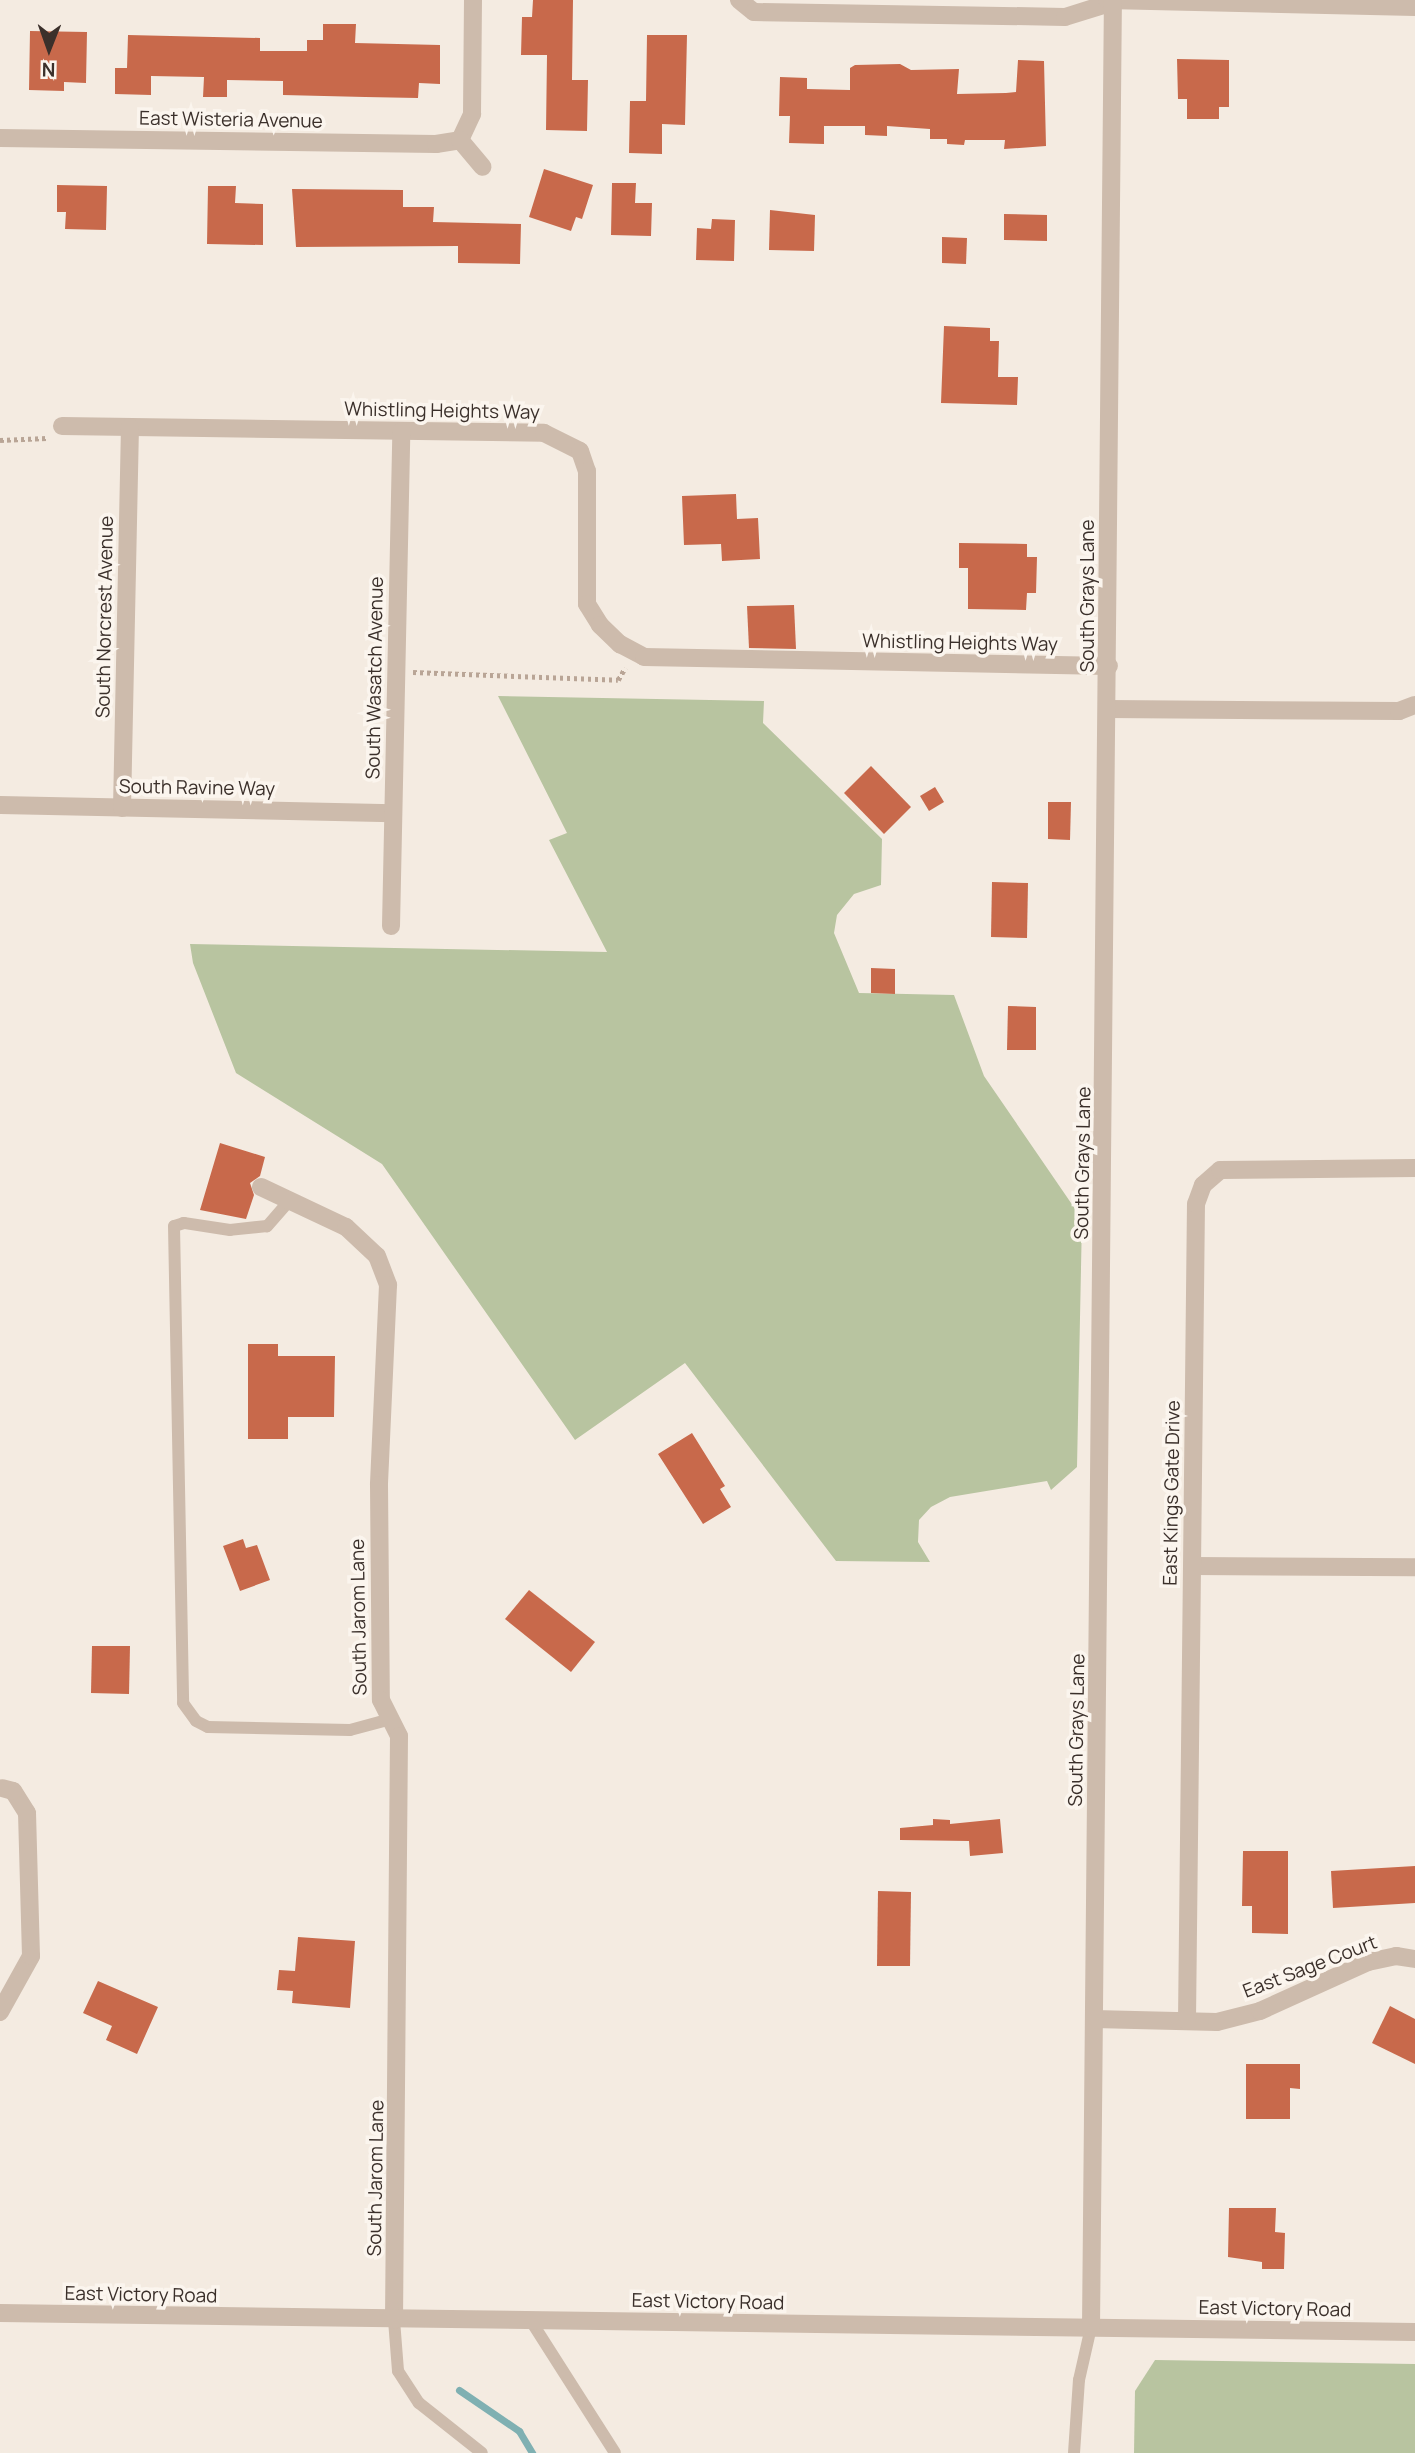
<!DOCTYPE html>
<html>
<head>
<meta charset="utf-8">
<style>
	body { margin:0 }
	#map { position:relative; width:1415px; height:2453px; overflow:hidden; background:#f4ebe1; font-family:Manrope,sans-serif }
	div>[style] { position:absolute }
	[style*='--x'] { left:calc(var(--x)*1px); top:calc(var(--y)*1px); width:calc(var(--w)*1px); rotate:calc(var(--a)*1deg) }
	.green>* { inset:0; background:#b8c4a0 }
	.stream>* { height:7px; margin:-3.5px; padding:0 3.5px; transform-origin:3.5px; border-radius:3.5px; background:#7fb0b2 }
	.building>* { inset:0; background:#c8694b }
	.path>* { height:4.5px; margin-top:-2.25px; transform-origin:0; background:repeating-linear-gradient(90deg,#b9a596 0 3.5px,transparent 0 7px) }
	.service>* { height:12px; margin:-6px; padding:0 6px; transform-origin:6px; border-radius:6px; background:#cdbbac }
	.minor>* { height:18px; margin:-9px; padding:0 9px; transform-origin:9px; border-radius:9px; background:#cdbbac }
	.tertiary>* { height:18px; margin:-9px; padding:0 9px; transform-origin:9px; border-radius:9px; background:#cdbbac }
	span { translate:-50% -50%; white-space:nowrap; text-align:center; line-height:1.15; -webkit-text-stroke:7px #fbf5ee; paint-order:stroke }
	.street-label { font-size:19px; color:#3b302b }
	.north { position:absolute; left:14px; top:14px; width:70px; height:70px; -webkit-text-stroke:5px #fbf5ee; paint-order:stroke; rotate:181deg; font-size:19px; font-weight:700; line-height:28px; text-align:center; color:#3b302b }
	.north::after { content:''; display:block; margin:auto; width:24px; height:32px; background:#3b302b; clip-path:polygon(50% 0,100% 100%,50% 72%,0 100%) }
</style>
</head>
<body>
<div id="map">
	<div class="green">
		<div style="clip-path:polygon(498px 696px,764px 701px,763px 723px,882px 839px,881px 885px,854px 894px,837px 915px,834px 933px,859px 993px,954px 995px,984px 1076px,1082px 1219px,1077px 1467px,1051px 1490px,1047px 1481px,950px 1497px,931px 1507px,919px 1520px,918px 1542px,930px 1562px,836px 1561px,685px 1363px,575px 1440px,382px 1164px,236px 1073px,193px 963px,190px 944px,607px 952px,549px 840px,567px 833px)"></div>
		<div style="clip-path:polygon(1155px 2360px,1415px 2364px,1415px 2453px,1134px 2453px,1135px 2391px)"></div>
	</div>
	<div class="stream">
		<div style="--x:459;--y:2390;--w:73;--a:34.3"></div>
		<div style="--x:519;--y:2431;--w:26;--a:59"></div>
	</div>
	<div class="building">
		<div style="clip-path:polygon(533px 0,573px 0,572px 80px,588px 80px,587px 131px,546px 130px,547px 55px,521px 55px,522px 17px,532px 17px)"></div>
		<div style="clip-path:polygon(323px 24px,356px 24px,355px 43px,440px 45px,440px 84px,419px 83px,418px 98px,365px 97px,283px 95px,283px 81px,227px 80px,227px 97px,203px 97px,204px 77px,151px 76px,151px 95px,115px 94px,115px 68px,127px 68px,128px 35px,260px 38px,260px 51px,307px 51px,307px 40px,323px 40px)"></div>
		<div style="clip-path:polygon(30px 31px,87px 32px,86px 83px,64px 82px,64px 91px,29px 90px)"></div>
		<div style="clip-path:polygon(647px 35px,687px 35px,685px 125px,662px 124px,662px 154px,629px 153px,630px 101px,646px 101px)"></div>
		<div style="clip-path:polygon(1177px 59px,1229px 60px,1229px 107px,1219px 107px,1219px 119px,1187px 119px,1187px 99px,1178px 99px)"></div>
		<div style="clip-path:polygon(1018px 60px,1044px 61px,1046px 146px,1004px 149px,1005px 140px,965px 140px,964px 145px,947px 144px,947px 139px,930px 139px,930px 129px,887px 126px,887px 136px,865px 135px,865px 126px,824px 126px,824px 144px,789px 143px,790px 116px,779px 116px,780px 77px,807px 78px,807px 89px,850px 90px,850px 68px,855px 65px,900px 64px,911px 70px,959px 69px,957px 94px,1006px 93px,1016px 92px)"></div>
		<div style="clip-path:polygon(544px 169px,593px 185px,582px 219px,576px 217px,571px 231px,529px 217px)"></div>
		<div style="clip-path:polygon(612px 183px,636px 183px,635px 203px,652px 203px,651px 236px,611px 235px)"></div>
		<div style="clip-path:polygon(57px 185px,107px 186px,106px 230px,65px 229px,66px 212px,57px 212px)"></div>
		<div style="clip-path:polygon(208px 186px,236px 186px,235px 203px,263px 204px,263px 245px,207px 244px)"></div>
		<div style="clip-path:polygon(292px 189px,403px 190px,403px 207px,434px 207px,433px 222px,521px 224px,520px 264px,458px 263px,458px 246px,296px 247px)"></div>
		<div style="clip-path:polygon(770px 210px,815px 215px,814px 251px,769px 250px)"></div>
		<div style="clip-path:polygon(1004px 214px,1047px 215px,1047px 241px,1004px 240px)"></div>
		<div style="clip-path:polygon(712px 219px,735px 220px,734px 261px,696px 260px,697px 228px,711px 229px)"></div>
		<div style="clip-path:polygon(942px 237px,967px 238px,966px 264px,942px 263px)"></div>
		<div style="clip-path:polygon(944px 326px,990px 328px,990px 341px,999px 341px,998px 377px,1018px 377px,1017px 405px,941px 403px)"></div>
		<div style="clip-path:polygon(736px 494px,737px 519px,758px 518px,760px 559px,722px 561px,721px 544px,684px 545px,682px 496px)"></div>
		<div style="clip-path:polygon(959px 543px,1027px 544px,1027px 557px,1037px 557px,1036px 593px,1027px 593px,1026px 610px,968px 609px,968px 568px,959px 568px)"></div>
		<div style="clip-path:polygon(794px 605px,796px 649px,749px 648px,747px 606px)"></div>
		<div style="clip-path:polygon(871px 766px,911px 807px,884px 834px,844px 793px)"></div>
		<div style="clip-path:polygon(935px 787px,944px 802px,929px 811px,920px 796px)"></div>
		<div style="clip-path:polygon(1048px 802px,1071px 802px,1070px 840px,1048px 839px)"></div>
		<div style="clip-path:polygon(992px 882px,1028px 883px,1027px 938px,991px 937px)"></div>
		<div style="clip-path:polygon(871px 968px,895px 969px,895px 994px,871px 993px)"></div>
		<div style="clip-path:polygon(1008px 1006px,1036px 1007px,1036px 1050px,1007px 1050px)"></div>
		<div style="clip-path:polygon(220px 1143px,265px 1157px,260px 1176px,250px 1183px,254px 1195px,246px 1219px,200px 1210px)"></div>
		<div style="clip-path:polygon(248px 1344px,278px 1344px,278px 1356px,335px 1356px,334px 1417px,288px 1417px,288px 1439px,248px 1439px)"></div>
		<div style="clip-path:polygon(692px 1433px,725px 1486px,720px 1489px,731px 1507px,703px 1524px,658px 1454px)"></div>
		<div style="clip-path:polygon(243px 1539px,246px 1548px,257px 1545px,270px 1580px,240px 1591px,223px 1546px)"></div>
		<div style="clip-path:polygon(529px 1590px,595px 1642px,571px 1672px,505px 1619px)"></div>
		<div style="clip-path:polygon(92px 1646px,130px 1646px,129px 1694px,91px 1693px)"></div>
		<div style="clip-path:polygon(933px 1819px,950px 1820px,950px 1824px,1000px 1819px,1003px 1853px,970px 1856px,969px 1841px,900px 1840px,900px 1828px,933px 1825px)"></div>
		<div style="clip-path:polygon(1243px 1851px,1288px 1851px,1288px 1934px,1252px 1933px,1252px 1906px,1242px 1906px)"></div>
		<div style="clip-path:polygon(1415px 1866px,1415px 1903px,1333px 1908px,1331px 1871px)"></div>
		<div style="clip-path:polygon(878px 1891px,911px 1892px,910px 1966px,877px 1966px)"></div>
		<div style="clip-path:polygon(298px 1937px,355px 1941px,350px 2008px,292px 2003px,293px 1991px,277px 1990px,279px 1970px,295px 1971px)"></div>
		<div style="clip-path:polygon(98px 1981px,158px 2007px,137px 2054px,106px 2040px,112px 2026px,83px 2013px)"></div>
		<div style="clip-path:polygon(1390px 2006px,1415px 2019px,1415px 2064px,1372px 2043px)"></div>
		<div style="clip-path:polygon(1246px 2064px,1300px 2064px,1300px 2089px,1290px 2088px,1290px 2119px,1246px 2119px)"></div>
		<div style="clip-path:polygon(1229px 2208px,1276px 2208px,1275px 2232px,1285px 2233px,1284px 2269px,1262px 2269px,1262px 2262px,1228px 2257px)"></div>
	</div>
	<div class="path">
		<div style="--x:0;--y:440;--w:47;--a:-2.4"></div>
		<div style="--x:413;--y:672;--w:205;--a:2.2"></div>
		<div style="--x:618;--y:680;--w:14;--a:-60"></div>
	</div>
	<div class="service">
		<div style="--x:290;--y:1200;--w:35;--a:131"></div>
		<div style="--x:267;--y:1226;--w:37;--a:174"></div>
		<div style="--x:230;--y:1230;--w:47;--a:-171.3"></div>
		<div style="--x:184;--y:1223;--w:10;--a:163"></div>
		<div style="--x:174;--y:1226;--w:477;--a:88.9"></div>
		<div style="--x:183;--y:1703;--w:22;--a:54"></div>
		<div style="--x:196;--y:1721;--w:13;--a:27"></div>
		<div style="--x:208;--y:1727;--w:142;--a:1.2"></div>
		<div style="--x:350;--y:1730;--w:39;--a:-15"></div>
		<div style="--x:394;--y:2320;--w:51;--a:85.5"></div>
		<div style="--x:398;--y:2371;--w:38;--a:57"></div>
		<div style="--x:419;--y:2403;--w:80;--a:38.4"></div>
		<div style="--x:531;--y:2321;--w:156;--a:57.5"></div>
		<div style="--x:1074;--y:2453;--w:73;--a:-86.1"></div>
		<div style="--x:1079;--y:2380;--w:54;--a:-77.2"></div>
	</div>
	<div class="minor">
		<div style="--x:739;--y:0;--w:19;--a:39"></div>
		<div style="--x:754;--y:12;--w:311;--a:0.9"></div>
		<div style="--x:1065;--y:17;--w:50;--a:-17.4"></div>
		<div style="--x:1107;--y:0;--w:308;--a:1.3"></div>
		<div style="--x:0;--y:138;--w:436;--a:0.8"></div>
		<div style="--x:436;--y:144;--w:24;--a:-9"></div>
		<div style="--x:460;--y:140;--w:29;--a:-65"></div>
		<div style="--x:472;--y:114;--w:114;--a:-89.5"></div>
		<div style="--x:460;--y:140;--w:35;--a:50"></div>
		<div style="--x:62;--y:426;--w:482;--a:0.8"></div>
		<div style="--x:544;--y:433;--w:40;--a:26.6"></div>
		<div style="--x:580;--y:451;--w:21;--a:71"></div>
		<div style="--x:587;--y:471;--w:133;--a:90"></div>
		<div style="--x:587;--y:604;--w:25;--a:58"></div>
		<div style="--x:600;--y:625;--w:28;--a:44"></div>
		<div style="--x:620;--y:644;--w:27;--a:28"></div>
		<div style="--x:644;--y:657;--w:465;--a:1.1"></div>
		<div style="--x:1108;--y:709;--w:291;--a:0.4"></div>
		<div style="--x:1399;--y:711;--w:17;--a:-21"></div>
		<div style="--x:0;--y:805;--w:393;--a:1.2"></div>
		<div style="--x:122;--y:808;--w:381;--a:-88.8"></div>
		<div style="--x:391;--y:926;--w:495;--a:-88.8"></div>
		<div style="--x:261;--y:1187;--w:94;--a:25.2"></div>
		<div style="--x:346;--y:1227;--w:42;--a:43.1"></div>
		<div style="--x:377;--y:1256;--w:31;--a:69"></div>
		<div style="--x:388;--y:1285;--w:200;--a:92.6"></div>
		<div style="--x:379;--y:1485;--w:215;--a:89.5"></div>
		<div style="--x:381;--y:1700;--w:40;--a:63.4"></div>
		<div style="--x:399;--y:1736;--w:584;--a:90.49"></div>
		<div style="--x:1193;--y:1566;--w:222;--a:0.3"></div>
		<div style="--x:0;--y:2012;--w:64;--a:-61"></div>
		<div style="--x:31;--y:1956;--w:143;--a:-91.6"></div>
		<div style="--x:27;--y:1813;--w:26;--a:-122"></div>
		<div style="--x:13;--y:1791;--w:11;--a:-165"></div>
		<div style="--x:1094;--y:2019;--w:123;--a:1.4"></div>
		<div style="--x:1217;--y:2022;--w:44;--a:-14.3"></div>
		<div style="--x:1260;--y:2011;--w:119;--a:-24.4"></div>
		<div style="--x:1368;--y:1962;--w:29;--a:-12"></div>
		<div style="--x:1396;--y:1956;--w:19;--a:9"></div>
		<div style="--x:1187;--y:2021;--w:817;--a:-89.37"></div>
		<div style="--x:1196;--y:1204;--w:20;--a:-70"></div>
		<div style="--x:1203;--y:1185;--w:23;--a:-41"></div>
		<div style="--x:1220;--y:1170;--w:195;--a:-0.6"></div>
	</div>
	<div class="tertiary">
		<div style="--x:0;--y:2313;--w:1415;--a:0.77"></div>
		<div style="--x:1091;--y:2327;--w:2327;--a:-89.46"></div>
	</div>
	<div class="street-label">
		<span style="left:231px;top:120px;rotate:1deg">East Wisteria Avenue</span>
		<span style="left:442px;top:411px;rotate:1deg">Whistling Heights Way</span>
		<span style="left:1088px;top:596px;rotate:-90deg">South Grays Lane</span>
		<span style="left:105px;top:617px;rotate:-89deg">South Norcrest Avenue</span>
		<span style="left:960px;top:643px;rotate:1deg">Whistling Heights Way</span>
		<span style="left:375px;top:678px;rotate:-89deg">South Wasatch Avenue</span>
		<span style="left:197px;top:788px;rotate:1deg">South Ravine Way</span>
		<span style="left:1083px;top:1163px;rotate:-89deg">South Grays Lane</span>
		<span style="left:1172px;top:1493px;rotate:-89deg">East Kings Gate Drive</span>
		<span style="left:359px;top:1617px;rotate:-91deg">South Jarom Lane</span>
		<span style="left:1077px;top:1730px;rotate:-89deg">South Grays Lane</span>
		<span style="left:1310px;top:1967px;rotate:-21deg">East Sage Court</span>
		<span style="left:376px;top:2178px;rotate:-89deg">South Jarom Lane</span>
		<span style="left:141px;top:2295px;rotate:1deg">East Victory Road</span>
		<span style="left:708px;top:2302px;rotate:1deg">East Victory Road</span>
		<span style="left:1275px;top:2309px;rotate:1deg">East Victory Road</span>
	</div>
	<div class="north">N</div>
</div>
</body>
</html>
